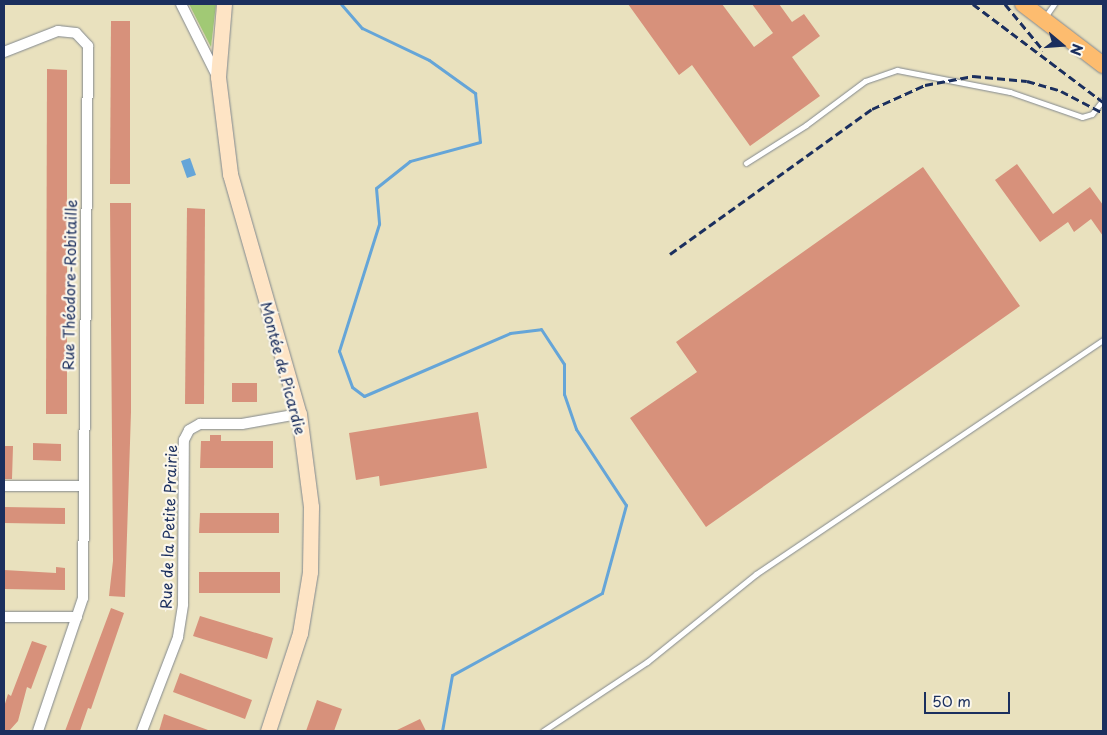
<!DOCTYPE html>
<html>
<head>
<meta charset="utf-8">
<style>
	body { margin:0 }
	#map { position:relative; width:1107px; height:735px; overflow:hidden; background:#e9e1be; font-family:"Playpen Sans",sans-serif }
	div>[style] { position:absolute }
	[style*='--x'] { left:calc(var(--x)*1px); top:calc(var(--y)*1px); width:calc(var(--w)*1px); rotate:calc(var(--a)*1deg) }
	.green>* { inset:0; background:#a1c975 }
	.water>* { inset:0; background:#65a5d8 }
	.stream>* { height:3px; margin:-1.5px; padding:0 1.5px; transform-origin:1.5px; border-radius:1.5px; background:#65a5d8 }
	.building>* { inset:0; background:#d7917b }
	.roads { filter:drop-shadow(0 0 1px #82888e) drop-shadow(0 0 1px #82888e) }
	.lane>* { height:5px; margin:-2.5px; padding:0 2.5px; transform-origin:2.5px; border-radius:2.5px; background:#fff }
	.street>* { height:10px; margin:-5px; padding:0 5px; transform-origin:5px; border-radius:5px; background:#fff }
	.secondary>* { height:15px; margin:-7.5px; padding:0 7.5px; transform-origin:7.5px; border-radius:7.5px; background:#fee4c5 }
	.primary>* { height:16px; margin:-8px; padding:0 8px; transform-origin:8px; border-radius:8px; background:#fdbc6f }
	.rail>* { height:3px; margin-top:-1.5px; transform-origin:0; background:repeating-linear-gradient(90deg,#1b2f5e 0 8px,transparent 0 12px) }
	span { translate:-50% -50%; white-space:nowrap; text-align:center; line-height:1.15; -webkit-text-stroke:4.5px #fbf7ec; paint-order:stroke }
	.street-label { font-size:15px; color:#1b2f5e }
	.frame { position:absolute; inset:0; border:5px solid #1b2f5e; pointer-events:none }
	.north { position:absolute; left:1037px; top:20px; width:50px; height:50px; -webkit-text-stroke:4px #fbf7ec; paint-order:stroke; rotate:108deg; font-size:14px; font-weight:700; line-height:20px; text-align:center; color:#1b2f5e }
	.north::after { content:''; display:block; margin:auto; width:18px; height:22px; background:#1b2f5e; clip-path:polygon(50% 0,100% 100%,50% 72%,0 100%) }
	.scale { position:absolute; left:924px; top:692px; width:86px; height:22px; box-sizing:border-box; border:2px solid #1b2f5e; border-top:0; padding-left:6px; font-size:15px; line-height:18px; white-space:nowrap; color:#1b2f5e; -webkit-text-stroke:4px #fbf7ec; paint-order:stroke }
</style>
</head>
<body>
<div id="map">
	<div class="green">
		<div style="clip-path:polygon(189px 4px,216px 4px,211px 47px)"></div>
	</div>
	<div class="water">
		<div style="clip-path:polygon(190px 158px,196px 175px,187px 178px,181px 161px)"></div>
	</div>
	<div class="stream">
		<div style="--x:341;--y:4;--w:32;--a:49"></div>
		<div style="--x:362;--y:28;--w:74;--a:25.5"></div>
		<div style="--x:429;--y:60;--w:57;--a:35.7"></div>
		<div style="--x:475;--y:93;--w:49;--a:84.2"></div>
		<div style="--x:480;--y:142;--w:73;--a:164.8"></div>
		<div style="--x:410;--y:161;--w:43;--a:141.5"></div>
		<div style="--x:376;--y:188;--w:36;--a:85"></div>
		<div style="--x:379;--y:224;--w:133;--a:107.5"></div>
		<div style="--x:339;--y:351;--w:38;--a:70"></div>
		<div style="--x:352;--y:387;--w:15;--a:37"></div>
		<div style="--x:364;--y:396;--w:159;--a:-23.3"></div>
		<div style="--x:510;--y:333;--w:31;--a:-7"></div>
		<div style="--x:541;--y:329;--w:42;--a:56.7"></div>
		<div style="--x:564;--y:364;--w:30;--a:90"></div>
		<div style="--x:564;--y:394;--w:37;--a:71"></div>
		<div style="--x:576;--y:429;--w:91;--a:56.7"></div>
		<div style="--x:626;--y:505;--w:91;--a:105.3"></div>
		<div style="--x:602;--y:593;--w:171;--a:151.3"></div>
		<div style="--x:452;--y:675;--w:57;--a:100.1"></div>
	</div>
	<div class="building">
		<div style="clip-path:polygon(628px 4px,722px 4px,754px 47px,773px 33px,752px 4px,779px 4px,792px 22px,804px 14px,820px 36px,792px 57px,820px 96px,750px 146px,692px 65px,679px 75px)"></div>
		<div style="clip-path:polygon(111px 21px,130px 21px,130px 184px,110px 184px)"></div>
		<div style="clip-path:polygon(47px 69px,67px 70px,67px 414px,46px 414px)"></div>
		<div style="clip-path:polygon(1017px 164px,1053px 214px,1090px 187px,1103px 205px,1103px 236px,1091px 219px,1074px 232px,1068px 222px,1040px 242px,995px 180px)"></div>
		<div style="clip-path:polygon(923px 167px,1020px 306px,706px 527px,630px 418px,697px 372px,676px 342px)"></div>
		<div style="clip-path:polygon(110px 203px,131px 203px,131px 412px,125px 597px,109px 596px,113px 561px)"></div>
		<div style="clip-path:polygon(187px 208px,205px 209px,204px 404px,185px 404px)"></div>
		<div style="clip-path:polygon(232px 383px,257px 383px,257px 402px,232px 402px)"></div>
		<div style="clip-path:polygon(478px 412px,487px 468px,380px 486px,379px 476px,356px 480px,349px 433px)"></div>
		<div style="clip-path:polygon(210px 435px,221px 435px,221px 441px,273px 441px,273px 468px,200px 468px,201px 441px,210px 441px)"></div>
		<div style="clip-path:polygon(33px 443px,61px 444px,61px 461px,33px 460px)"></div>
		<div style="clip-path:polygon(4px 446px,13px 446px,12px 479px,4px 479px)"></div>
		<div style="clip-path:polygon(4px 507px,65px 508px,65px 524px,4px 523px)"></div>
		<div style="clip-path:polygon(200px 513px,279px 513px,279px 533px,199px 533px)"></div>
		<div style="clip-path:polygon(56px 567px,65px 568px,65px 590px,4px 589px,4px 570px,56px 573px)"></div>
		<div style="clip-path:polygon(199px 572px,280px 572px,280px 593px,199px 593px)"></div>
		<div style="clip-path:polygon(111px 608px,124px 613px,91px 709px,88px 708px,80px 731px,65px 731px)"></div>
		<div style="clip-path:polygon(200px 616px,273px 638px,267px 659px,193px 636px)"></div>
		<div style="clip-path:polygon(32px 641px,47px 646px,45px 651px,31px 689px,27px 687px,18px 721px,9px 731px,4px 731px,4px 707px,8px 694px,11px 696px)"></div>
		<div style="clip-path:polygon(180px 673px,252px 700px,245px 719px,173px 692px)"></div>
		<div style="clip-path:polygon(317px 700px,342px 709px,334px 731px,306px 731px)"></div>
		<div style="clip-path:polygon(164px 714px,208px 730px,208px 731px,159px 731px)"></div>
		<div style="clip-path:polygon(420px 719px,426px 731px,395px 731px)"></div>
	</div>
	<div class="roads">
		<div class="lane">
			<div style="--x:1045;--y:17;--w:16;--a:-55"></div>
			<div style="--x:746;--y:163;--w:71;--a:-32.3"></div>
			<div style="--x:806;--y:125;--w:74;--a:-36.7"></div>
			<div style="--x:865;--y:81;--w:34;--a:-19"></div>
			<div style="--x:897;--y:70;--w:115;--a:11"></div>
			<div style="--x:1010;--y:92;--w:76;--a:19.1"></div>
			<div style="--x:1082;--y:117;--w:10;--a:-17"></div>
			<div style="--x:1092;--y:114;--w:18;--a:-52"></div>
			<div style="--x:543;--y:731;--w:125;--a:-33.6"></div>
			<div style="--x:647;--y:662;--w:140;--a:-38.9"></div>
			<div style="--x:756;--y:574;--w:419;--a:-34"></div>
		</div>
		<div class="street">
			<div style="--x:181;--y:4;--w:80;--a:63.4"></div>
			<div style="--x:4;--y:52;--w:58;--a:-21.3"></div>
			<div style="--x:58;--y:31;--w:18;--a:6"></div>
			<div style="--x:76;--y:33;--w:18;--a:47"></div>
			<div style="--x:88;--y:46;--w:552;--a:90.52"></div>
			<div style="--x:83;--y:598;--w:140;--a:108.7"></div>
			<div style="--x:4;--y:486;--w:78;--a:0"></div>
			<div style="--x:4;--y:617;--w:73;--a:0"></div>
			<div style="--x:142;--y:731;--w:101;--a:-69"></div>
			<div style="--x:178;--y:637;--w:33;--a:-81"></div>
			<div style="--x:183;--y:604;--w:164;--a:-89.7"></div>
			<div style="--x:184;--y:440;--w:11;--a:-63"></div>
			<div style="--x:189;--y:430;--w:13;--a:-29"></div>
			<div style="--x:200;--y:424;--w:42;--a:0"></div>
			<div style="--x:242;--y:424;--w:58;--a:-10"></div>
		</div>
		<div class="secondary">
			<div style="--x:224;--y:4;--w:73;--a:94.7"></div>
			<div style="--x:218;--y:77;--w:98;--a:82.9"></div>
			<div style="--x:230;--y:174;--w:250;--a:74"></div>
			<div style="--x:299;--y:414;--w:94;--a:82.6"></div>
			<div style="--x:311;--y:507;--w:65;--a:90.9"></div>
			<div style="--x:310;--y:572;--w:62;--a:99.3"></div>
			<div style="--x:300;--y:633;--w:103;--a:108.1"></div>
		</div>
		<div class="primary">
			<div style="--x:1023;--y:4;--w:101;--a:37.3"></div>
		</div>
	</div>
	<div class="rail">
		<div style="--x:973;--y:4;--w:163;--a:37"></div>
		<div style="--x:1005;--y:4;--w:60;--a:50.4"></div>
		<div style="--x:670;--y:254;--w:249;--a:-35.7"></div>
		<div style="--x:872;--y:109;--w:58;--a:-24.4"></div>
		<div style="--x:925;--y:85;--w:49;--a:-10.6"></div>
		<div style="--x:973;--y:76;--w:54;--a:5.3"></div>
		<div style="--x:1027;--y:81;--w:35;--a:16"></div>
		<div style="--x:1061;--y:91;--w:47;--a:27.6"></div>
	</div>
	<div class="street-label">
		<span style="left:69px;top:285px;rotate:-89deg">Rue Théodore-Robitaille</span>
		<span style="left:284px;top:368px;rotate:75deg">Montée de Picardie</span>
		<span style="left:168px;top:527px;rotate:-88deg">Rue de la Petite Prairie</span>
	</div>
	<div class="frame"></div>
	<div class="north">N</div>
	<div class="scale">50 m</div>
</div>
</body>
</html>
